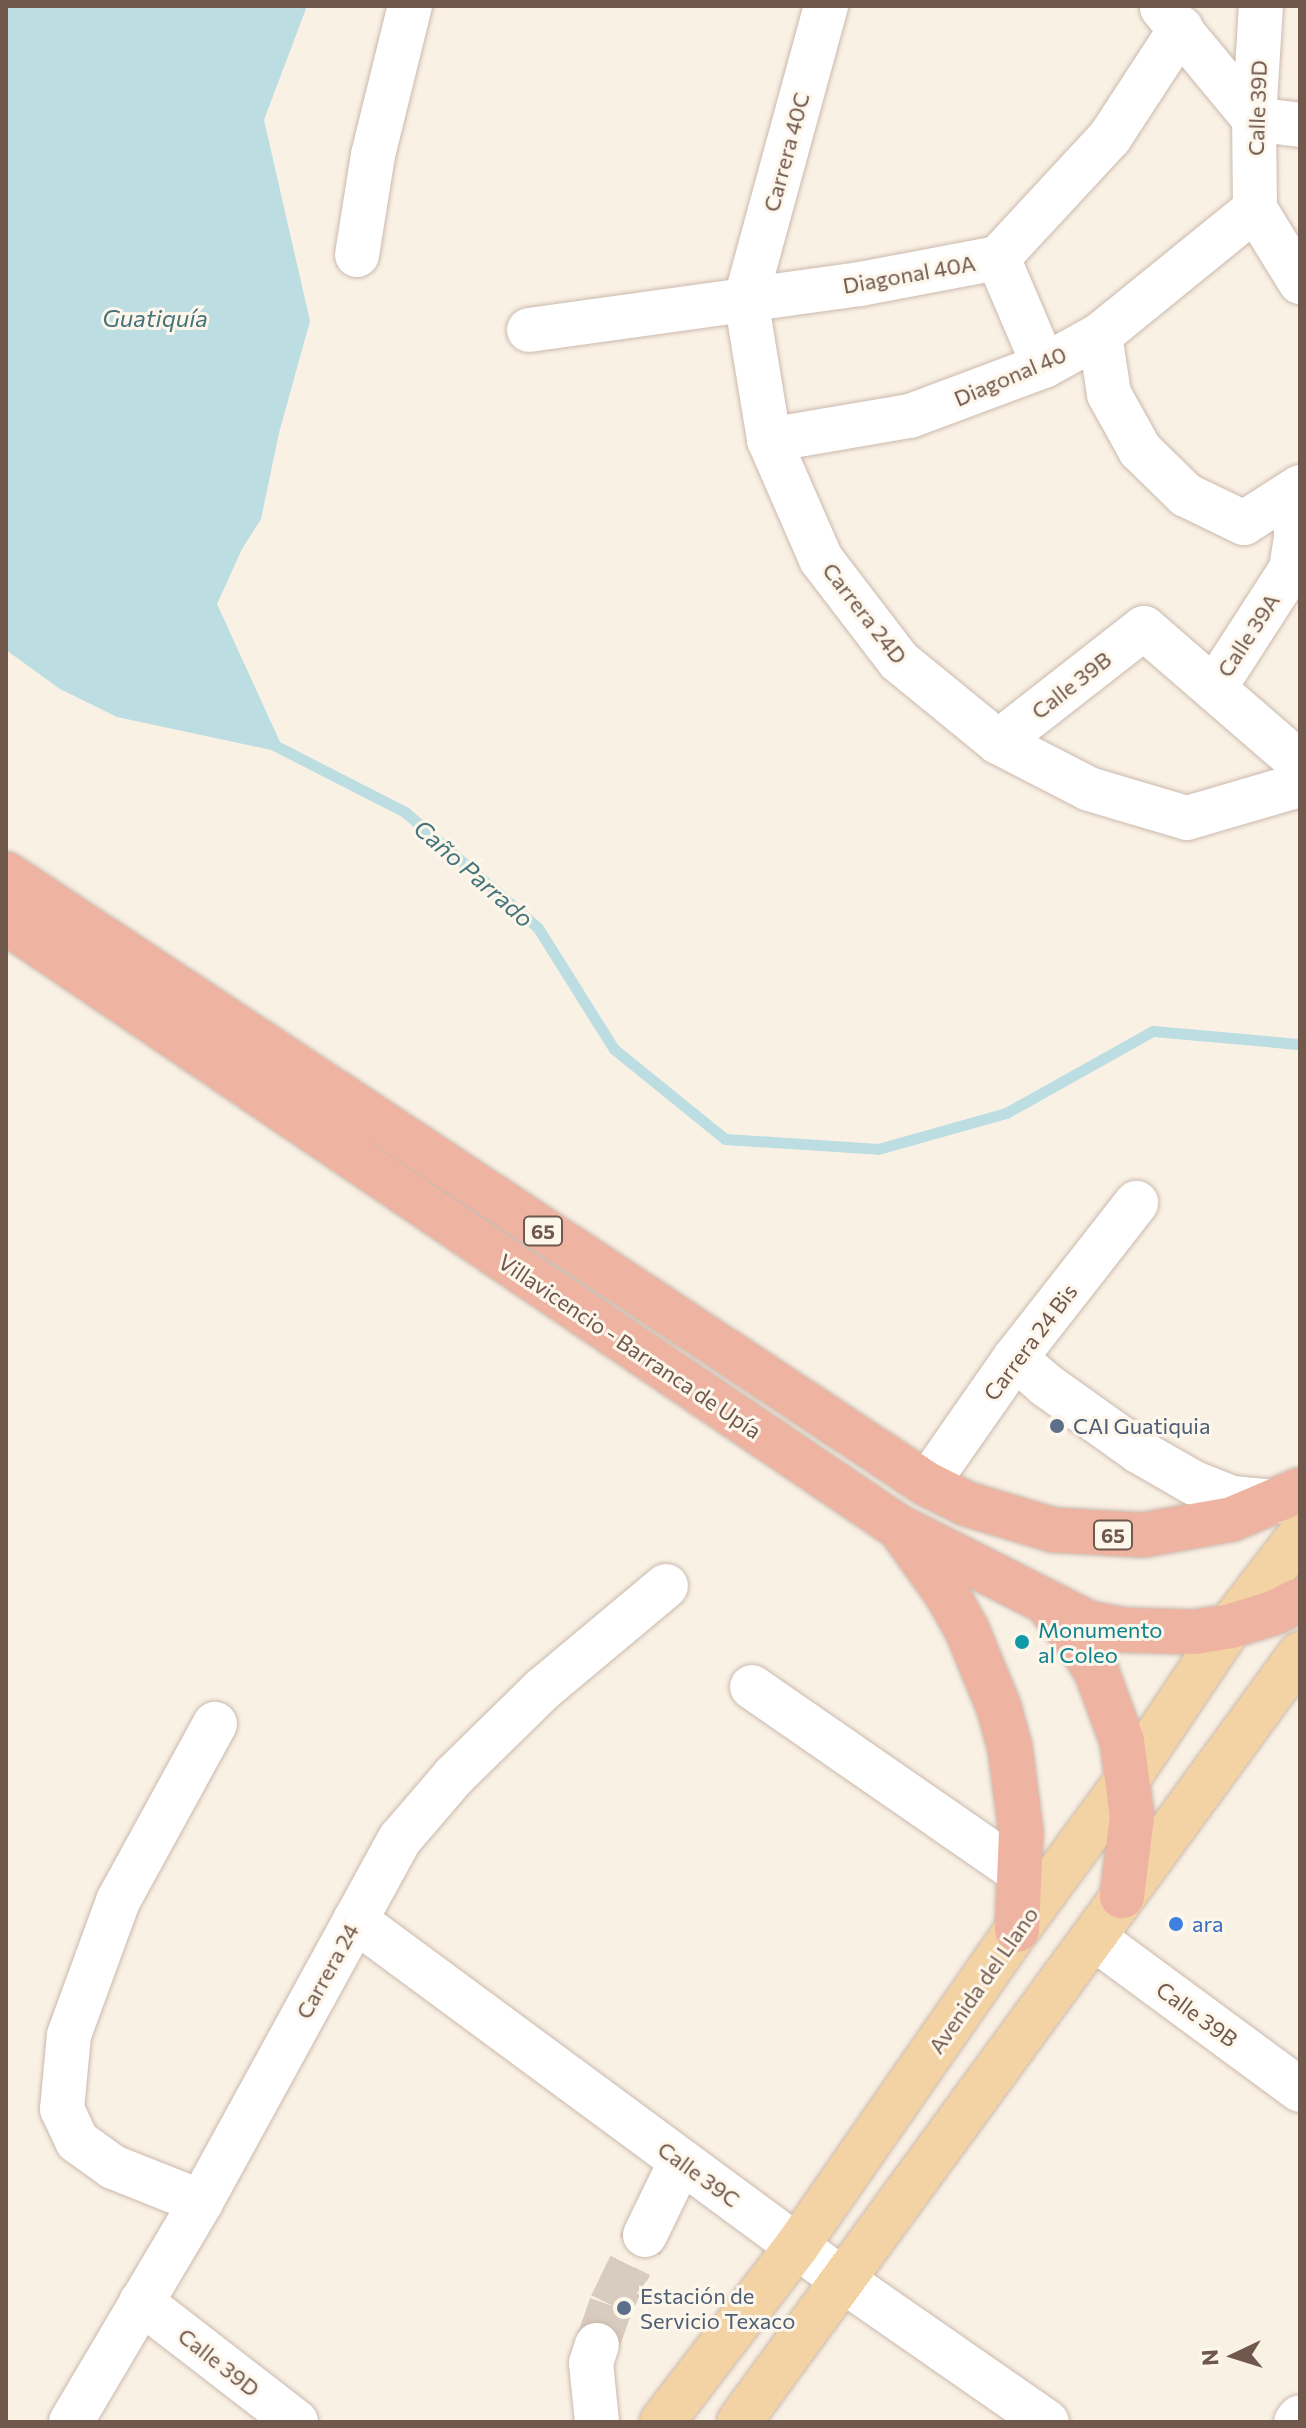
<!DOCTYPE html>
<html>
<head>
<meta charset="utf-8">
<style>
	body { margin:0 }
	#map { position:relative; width:1306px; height:2428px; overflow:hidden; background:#faf1e5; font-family:Commissioner,sans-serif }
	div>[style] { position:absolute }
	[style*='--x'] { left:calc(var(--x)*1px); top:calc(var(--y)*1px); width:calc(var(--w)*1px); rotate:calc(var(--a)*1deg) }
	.water>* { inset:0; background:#bcdde2 }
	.stream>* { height:11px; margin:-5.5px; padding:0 5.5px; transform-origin:5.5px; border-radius:5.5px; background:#bcdde2 }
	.minor-tunnel>* { height:44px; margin-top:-22px; transform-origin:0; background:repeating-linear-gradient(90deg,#d8cbbf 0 44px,transparent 0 66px) }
	.roads { filter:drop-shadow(0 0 2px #cbb9ad) drop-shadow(0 0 2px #cbb9ad) }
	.minor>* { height:44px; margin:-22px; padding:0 22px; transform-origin:22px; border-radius:22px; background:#fff }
	.major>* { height:44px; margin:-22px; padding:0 22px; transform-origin:22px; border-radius:22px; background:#f3d3a3 }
	.highway>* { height:44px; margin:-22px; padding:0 22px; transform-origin:22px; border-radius:22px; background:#efb3a2 }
	.dots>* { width:22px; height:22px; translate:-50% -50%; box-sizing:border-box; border:4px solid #fdf6eb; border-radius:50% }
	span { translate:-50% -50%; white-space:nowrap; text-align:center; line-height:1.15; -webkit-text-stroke:6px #fdf6eb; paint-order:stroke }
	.shield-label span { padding:2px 6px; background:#fdf6eb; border:2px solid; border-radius:6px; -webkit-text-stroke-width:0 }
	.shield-label { font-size:20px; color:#71584d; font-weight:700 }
	.street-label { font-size:22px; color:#71584d }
	.service-label { font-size:22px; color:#4e5e75 }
	.left { translate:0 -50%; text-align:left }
	.culture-label { font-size:22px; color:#0d838f }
	.shop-label { font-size:22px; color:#366cbe }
	.water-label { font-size:24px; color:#45747b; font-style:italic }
	.frame { position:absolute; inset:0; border:8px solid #71584d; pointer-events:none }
	.north { position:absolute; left:1194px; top:2316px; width:80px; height:80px; -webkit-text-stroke:6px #fdf6eb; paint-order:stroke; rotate:266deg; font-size:22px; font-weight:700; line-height:32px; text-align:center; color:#71584d }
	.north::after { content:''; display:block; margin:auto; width:28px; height:36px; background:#71584d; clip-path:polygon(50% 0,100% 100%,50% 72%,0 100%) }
</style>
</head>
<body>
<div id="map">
	<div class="water">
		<div style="clip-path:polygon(6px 6px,307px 6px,264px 120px,310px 321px,279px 433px,261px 519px,242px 549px,217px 604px,285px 753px,117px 717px,60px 689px,6px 650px)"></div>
	</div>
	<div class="stream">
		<div style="--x:274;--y:745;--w:147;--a:27.1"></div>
		<div style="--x:405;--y:812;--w:176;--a:41.1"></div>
		<div style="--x:538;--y:928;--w:143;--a:57.9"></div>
		<div style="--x:614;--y:1049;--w:143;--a:39"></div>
		<div style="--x:725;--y:1139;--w:153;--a:3.7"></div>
		<div style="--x:878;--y:1149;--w:133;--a:-15.7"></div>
		<div style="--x:1006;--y:1113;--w:168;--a:-29.2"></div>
		<div style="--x:1153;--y:1031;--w:148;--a:5.1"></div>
	</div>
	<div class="minor-tunnel">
		<div style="--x:597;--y:2345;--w:42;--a:-70.7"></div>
		<div style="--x:611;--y:2305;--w:78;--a:-64.1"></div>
	</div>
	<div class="roads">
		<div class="minor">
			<div style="--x:826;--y:6;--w:304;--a:105.3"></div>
			<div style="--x:746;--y:299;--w:143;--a:80.7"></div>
			<div style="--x:769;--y:440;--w:130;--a:66.4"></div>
			<div style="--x:821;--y:559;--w:128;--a:52.6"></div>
			<div style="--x:899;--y:661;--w:128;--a:39.3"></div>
			<div style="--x:998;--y:742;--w:102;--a:27.3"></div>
			<div style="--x:1089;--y:789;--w:102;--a:16.5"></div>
			<div style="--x:1187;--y:818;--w:118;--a:-16.3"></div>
			<div style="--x:1162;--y:8;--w:144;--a:50.3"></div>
			<div style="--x:1254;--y:119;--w:46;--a:7.4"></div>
			<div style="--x:1255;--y:209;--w:90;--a:-90.6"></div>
			<div style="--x:1254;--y:119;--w:113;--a:-86.5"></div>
			<div style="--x:1255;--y:209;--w:86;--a:58.3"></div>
			<div style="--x:357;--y:255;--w:101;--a:-80.9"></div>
			<div style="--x:373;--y:155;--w:154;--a:-76.1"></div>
			<div style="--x:998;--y:258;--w:117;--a:66.9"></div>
			<div style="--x:529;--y:330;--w:334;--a:-7.9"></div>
			<div style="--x:860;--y:284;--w:140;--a:-10.7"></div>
			<div style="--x:998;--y:258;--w:165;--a:-47.2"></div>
			<div style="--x:1110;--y:137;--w:130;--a:-56.9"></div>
			<div style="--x:1100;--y:335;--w:60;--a:81.3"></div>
			<div style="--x:1109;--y:394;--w:64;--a:61"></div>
			<div style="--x:1140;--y:450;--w:64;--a:44.4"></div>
			<div style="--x:1186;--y:495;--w:64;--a:25.8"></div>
			<div style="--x:1244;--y:523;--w:67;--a:-32.7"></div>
			<div style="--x:769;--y:440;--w:143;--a:-9.7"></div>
			<div style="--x:910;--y:416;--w:143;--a:-20.5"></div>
			<div style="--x:1044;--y:366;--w:64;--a:-29"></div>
			<div style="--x:1100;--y:335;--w:200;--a:-39.1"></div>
			<div style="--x:1215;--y:687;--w:140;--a:-57.2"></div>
			<div style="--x:1291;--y:569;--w:31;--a:-81"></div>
			<div style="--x:1296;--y:538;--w:47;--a:-91.2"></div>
			<div style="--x:998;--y:742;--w:185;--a:-38"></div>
			<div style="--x:1144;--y:628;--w:206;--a:40.9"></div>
			<div style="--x:1015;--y:1358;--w:41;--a:41.1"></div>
			<div style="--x:1046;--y:1385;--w:115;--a:35.5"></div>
			<div style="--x:1140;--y:1452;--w:62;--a:29.9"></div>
			<div style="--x:1194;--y:1483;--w:41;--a:21.5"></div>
			<div style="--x:1232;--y:1498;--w:42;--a:5.4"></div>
			<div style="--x:927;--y:1484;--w:154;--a:-55.1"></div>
			<div style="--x:1015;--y:1358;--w:197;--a:-52"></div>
			<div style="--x:752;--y:1687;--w:328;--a:34.7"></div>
			<div style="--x:355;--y:1920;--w:608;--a:36.44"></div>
			<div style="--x:844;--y:2281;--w:247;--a:34.8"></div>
			<div style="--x:1094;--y:1938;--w:256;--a:36.4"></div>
			<div style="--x:201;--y:2202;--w:95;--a:-158.3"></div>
			<div style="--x:113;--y:2167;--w:44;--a:-144.2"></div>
			<div style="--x:77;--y:2141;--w:35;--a:-115"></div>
			<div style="--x:62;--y:2109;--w:74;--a:-84.6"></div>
			<div style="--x:69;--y:2035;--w:143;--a:-69.9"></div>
			<div style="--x:118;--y:1901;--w:202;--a:-61.3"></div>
			<div style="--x:645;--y:2235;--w:82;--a:-64.1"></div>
			<div style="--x:141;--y:2302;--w:196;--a:37.7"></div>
			<div style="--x:71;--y:2422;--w:256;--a:-59.4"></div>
			<div style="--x:201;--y:2202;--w:414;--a:-61.3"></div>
			<div style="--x:400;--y:1839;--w:83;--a:-49.4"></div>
			<div style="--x:454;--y:1776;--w:126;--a:-44.4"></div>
			<div style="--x:544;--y:1688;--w:159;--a:-39.9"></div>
			<div style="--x:597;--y:2422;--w:59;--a:-95.8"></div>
			<div style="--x:591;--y:2363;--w:19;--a:-72"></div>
			<div style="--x:1296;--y:2422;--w:6;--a:-51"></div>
		</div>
		<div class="major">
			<div style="--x:662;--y:2422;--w:222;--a:-52.5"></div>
			<div style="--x:797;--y:2246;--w:385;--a:-55.2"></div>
			<div style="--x:1017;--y:1930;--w:190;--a:-53.8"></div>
			<div style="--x:1129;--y:1777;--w:182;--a:-56.2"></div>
			<div style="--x:1230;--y:1626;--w:115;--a:-52.4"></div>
			<div style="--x:739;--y:2422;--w:951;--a:-53.85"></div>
		</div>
		<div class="highway">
			<div style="--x:6;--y:874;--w:1105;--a:33.52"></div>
			<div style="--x:927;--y:1484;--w:45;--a:26.6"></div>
			<div style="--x:967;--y:1504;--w:90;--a:16.8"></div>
			<div style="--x:1053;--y:1530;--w:90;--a:3.2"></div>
			<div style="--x:1143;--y:1535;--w:90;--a:-10.2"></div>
			<div style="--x:1232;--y:1519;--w:74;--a:-23.1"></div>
			<div style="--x:6;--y:922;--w:1076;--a:34.13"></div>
			<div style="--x:897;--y:1526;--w:214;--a:26.9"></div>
			<div style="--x:1088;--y:1623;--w:36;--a:11"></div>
			<div style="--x:1123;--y:1630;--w:71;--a:1.6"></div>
			<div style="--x:1194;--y:1632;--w:36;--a:-9"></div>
			<div style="--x:1230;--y:1626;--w:45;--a:-16.8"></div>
			<div style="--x:1273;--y:1613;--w:30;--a:-26"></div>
			<div style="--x:904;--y:1534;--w:74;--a:54.4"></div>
			<div style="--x:947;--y:1594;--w:41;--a:60.9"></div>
			<div style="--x:967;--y:1630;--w:84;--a:67.7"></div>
			<div style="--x:999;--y:1708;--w:41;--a:74.6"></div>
			<div style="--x:1010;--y:1748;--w:85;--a:82.5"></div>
			<div style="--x:1021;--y:1832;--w:98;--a:92.3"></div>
			<div style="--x:1050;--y:1607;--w:45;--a:51.3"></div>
			<div style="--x:1078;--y:1642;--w:36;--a:58"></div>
			<div style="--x:1097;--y:1673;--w:72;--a:69.8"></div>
			<div style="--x:1122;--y:1741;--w:77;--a:82.5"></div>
			<div style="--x:1132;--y:1817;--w:80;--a:97.2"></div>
		</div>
	</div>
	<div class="dots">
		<div style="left:1057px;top:1426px;background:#5c6f8a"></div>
		<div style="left:1022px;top:1642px;background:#0f9aa8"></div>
		<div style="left:1176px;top:1924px;background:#3f7fe0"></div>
		<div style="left:624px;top:2308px;background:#5c6f8a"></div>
	</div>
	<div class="shield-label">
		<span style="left:543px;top:1231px">65</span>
		<span style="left:1113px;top:1535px">65</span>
	</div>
	<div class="street-label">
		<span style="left:1257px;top:108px;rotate:-88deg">Calle 39D</span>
		<span style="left:786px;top:152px;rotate:-75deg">Carrera 40C</span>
		<span style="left:909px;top:274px;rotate:-10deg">Diagonal 40A</span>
		<span style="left:1010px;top:376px;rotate:-23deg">Diagonal 40</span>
		<span style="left:865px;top:613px;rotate:52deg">Carrera 24D</span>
		<span style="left:1248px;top:635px;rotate:-57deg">Calle 39A</span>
		<span style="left:1071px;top:685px;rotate:-38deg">Calle 39B</span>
		<span style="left:1030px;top:1342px;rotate:-53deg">Carrera 24 Bis</span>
		<span style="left:630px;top:1346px;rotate:34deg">Villavicencio - Barranca de Upía</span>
		<span style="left:327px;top:1971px;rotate:-61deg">Carrera 24</span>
		<span style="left:983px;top:1980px;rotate:-55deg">Avenida del Llano</span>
		<span style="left:1197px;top:2014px;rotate:36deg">Calle 39B</span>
		<span style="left:699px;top:2174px;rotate:36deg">Calle 39C</span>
		<span style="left:219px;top:2362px;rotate:38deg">Calle 39D</span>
	</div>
	<div class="service-label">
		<span class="left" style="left:1073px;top:1426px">CAI Guatiquia</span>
		<span class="left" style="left:640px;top:2308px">Estación de<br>Servicio Texaco</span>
	</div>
	<div class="culture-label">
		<span class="left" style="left:1038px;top:1642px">Monumento<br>al Coleo</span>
	</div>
	<div class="shop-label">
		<span class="left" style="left:1192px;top:1924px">ara</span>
	</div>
	<div class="water-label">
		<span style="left:155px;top:318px">Guatiquía</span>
		<span style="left:474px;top:873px;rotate:41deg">Caño Parrado</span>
	</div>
	<div class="frame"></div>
	<div class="north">N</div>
</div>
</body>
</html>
